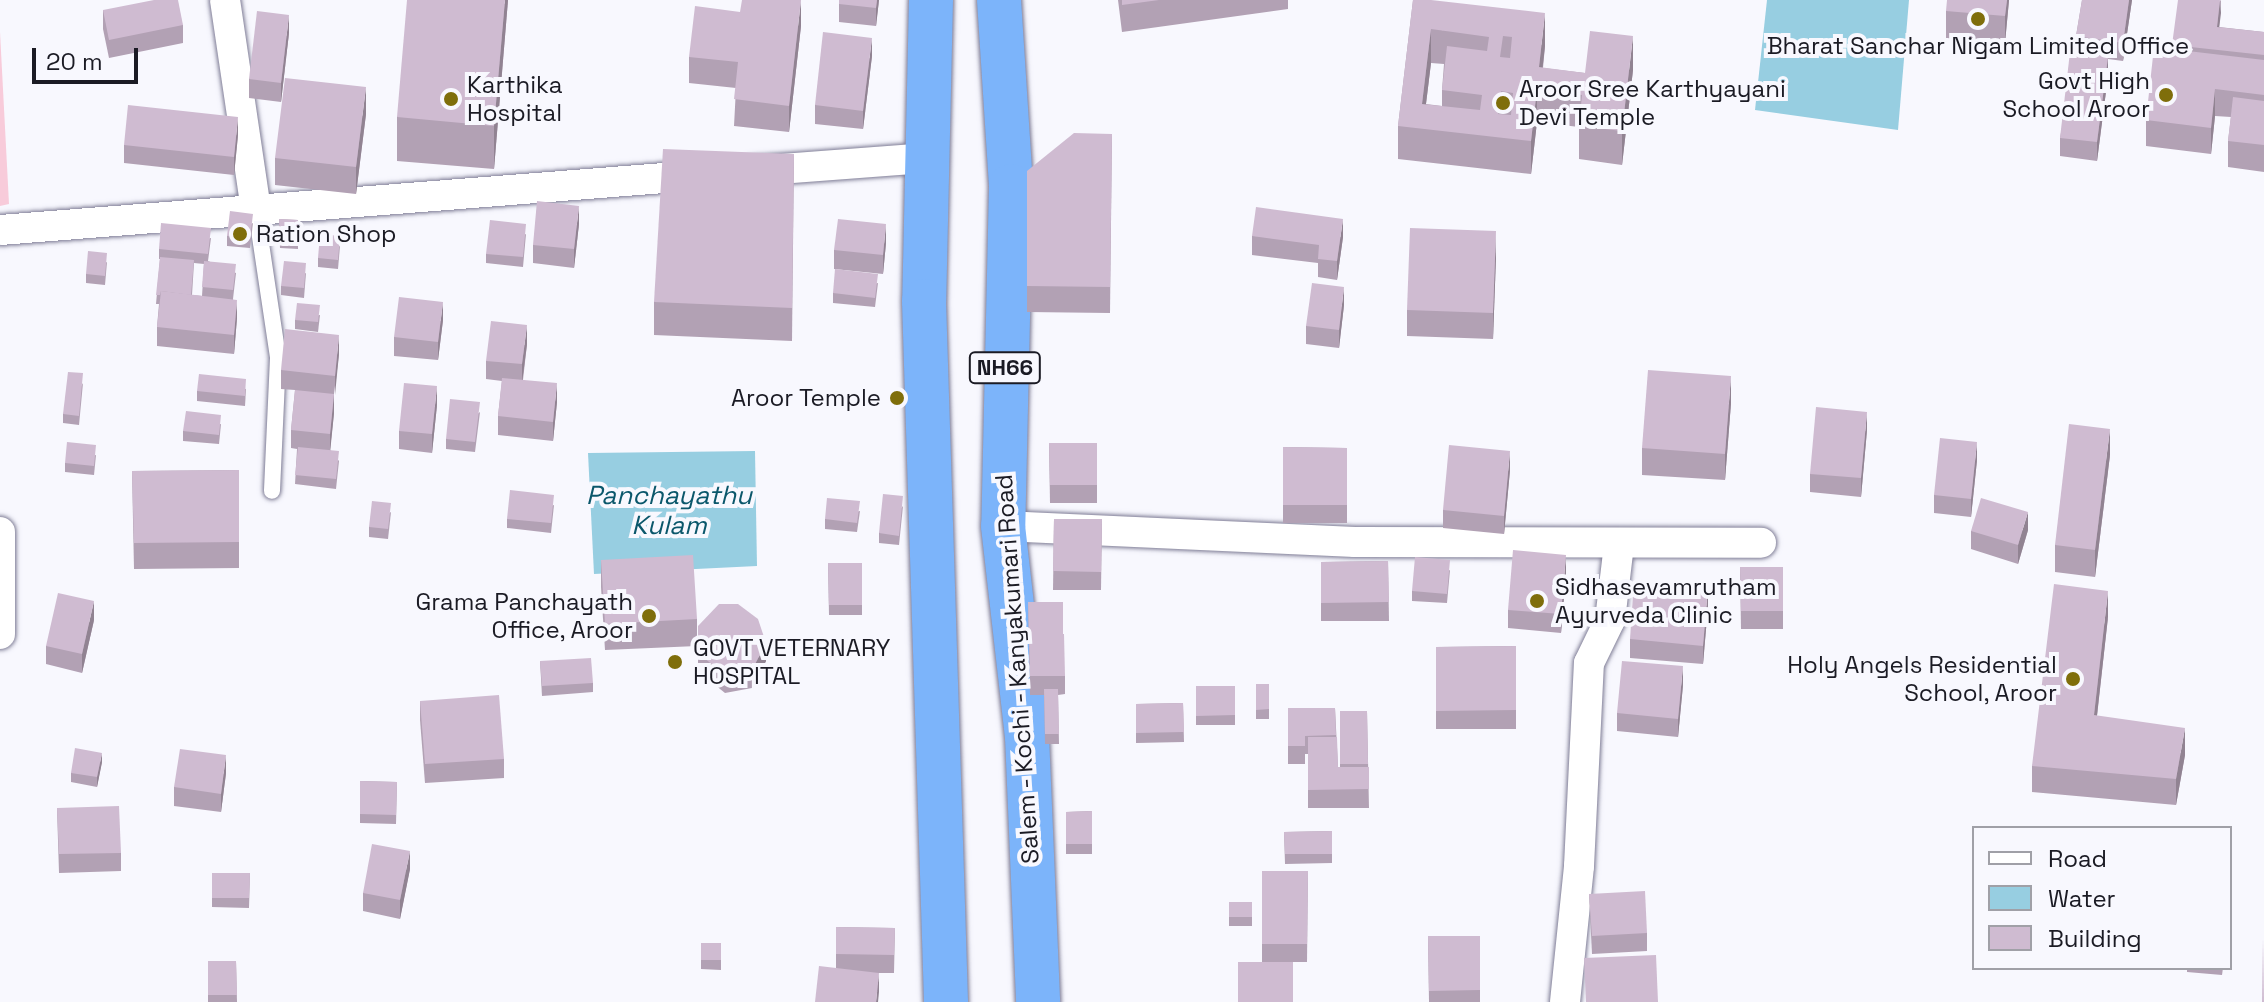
<!DOCTYPE html>
<html>
<head>
<meta charset="utf-8">
<style>
	body { margin:0 }
	#map { position:relative; width:2264px; height:1002px; overflow:hidden; background:#f8f8fe; font-family:"Space Grotesk",sans-serif }
	div>[style] { position:absolute }
	[style*='--x'] { left:calc(var(--x)*1px); top:calc(var(--y)*1px); width:calc(var(--w)*1px); rotate:calc(var(--a)*1deg) }
	.green>* { inset:0; background:#f8cbda }
	.water>* { inset:0; background:#97cee1 }
	.roads { filter:drop-shadow(0 0 2px #7f7d96) drop-shadow(0 0 2px #7f7d96) }
	.service>* { height:16px; margin:-8px; padding:0 8px; transform-origin:8px; border-radius:8px; background:#fff }
	.minor>* { height:30px; margin:-15px; padding:0 15px; transform-origin:15px; border-radius:15px; background:#fff }
	.trunk>* { height:44px; margin:-22px; padding:0 22px; transform-origin:22px; border-radius:22px; background:#7cb4fa }
	.wall>* { inset:0; background:#b2a1b4 }
	.shaded-wall>* { inset:0; background:#918392 }
	.building>* { inset:0; background:#cfbbd1 }
	.dots>* { width:22px; height:22px; translate:-50% -50%; box-sizing:border-box; border:4px solid #f8f8fe; border-radius:50% }
	span { translate:-50% -50%; white-space:nowrap; text-align:center; line-height:1.15; -webkit-text-stroke:8px #f8f8fe; paint-order:stroke }
	.shield-label span { padding:2px 6px; background:#f8f8fe; border:2px solid; border-radius:6px; -webkit-text-stroke-width:0 }
	.shield-label { font-size:22px; color:#1b1b24; font-weight:700 }
	.poi-label { font-size:24px; color:#1b1b24 }
	.right { translate:-100% -50%; text-align:right }
	.left { translate:0 -50%; text-align:left }
	.street-label { font-size:24px; color:#1b1b24 }
	.water-label { font-size:26px; color:#0b576b; font-style:italic }
	.legend { position:absolute; left:1972px; top:826px; width:260px; height:144px; box-sizing:border-box; background:#f8f8fe; border:2px solid #a0a0a7; margin:0; padding:10px 14px; list-style:none; font-size:24px; color:#1b1b24 }
	.legend li { display:flex; align-items:center; gap:16px; height:40px }
	.legend b { width:40px; border:2px solid #a0a0a7 }
	.scale { position:absolute; left:32px; top:48px; width:106px; height:36px; box-sizing:border-box; border:4px solid #1b1b24; border-top:0; padding-left:10px; font-size:24px; line-height:28px; white-space:nowrap; color:#1b1b24; -webkit-text-stroke:6px #f8f8fe; paint-order:stroke }
</style>
</head>
<body>
<div id="map">
	<div class="green">
		<div style="clip-path:polygon(0 32px,9px 204px,0 206px)"></div>
	</div>
	<div class="water">
		<div style="clip-path:polygon(1767px 0,1909px 0,1898px 130px,1755px 110px)"></div>
		<div style="clip-path:polygon(755px 451px,757px 566px,594px 574px,588px 453px)"></div>
	</div>
	<div class="roads">
		<div class="service">
			<div style="--x:256;--y:210;--w:150;--a:81.5"></div>
			<div style="--x:278;--y:358;--w:133;--a:92.6"></div>
		</div>
		<div class="minor">
			<div style="--x:225;--y:0;--w:212;--a:81.6"></div>
			<div style="--x:754;--y:171;--w:173;--a:-4.3"></div>
			<div style="--x:0;--y:230;--w:704;--a:-4.48"></div>
			<div style="--x:1003;--y:526;--w:352;--a:2.6"></div>
			<div style="--x:1355;--y:542;--w:406;--a:0.1"></div>
			<div style="--x:0;--y:532;--w:102;--a:90"></div>
			<div style="--x:1565;--y:1002;--w:137;--a:-84.1"></div>
			<div style="--x:1579;--y:866;--w:203;--a:-87.2"></div>
			<div style="--x:1589;--y:663;--w:48;--a:-64"></div>
			<div style="--x:1610;--y:620;--w:77;--a:-83.2"></div>
		</div>
		<div class="trunk">
			<div style="--x:931;--y:0;--w:301;--a:91.3"></div>
			<div style="--x:924;--y:301;--w:701;--a:88.2"></div>
			<div style="--x:999;--y:0;--w:186;--a:86.3"></div>
			<div style="--x:1011;--y:186;--w:340;--a:91.3"></div>
			<div style="--x:1003;--y:526;--w:211;--a:83.5"></div>
			<div style="--x:1027;--y:736;--w:266;--a:87.6"></div>
		</div>
	</div>
	<div class="wall">
		<div style="clip-path:polygon(508px 0,494px 169px,397px 161px,397px 117px)"></div>
		<div style="clip-path:polygon(839px 0,879px 0,876px 26px,839px 22px)"></div>
		<div style="clip-path:polygon(1118px 0,1288px 0,1288px 9px,1122px 32px)"></div>
		<div style="clip-path:polygon(evenodd,1413px 0,1545px 46px,1543px 68px,1585px 73px,1633px 70px,1622px 165px,1579px 159px,1579px 127px,1537px 122px,1531px 174px,1398px 159px,1398px 126px,1413px 0,1431px 63px,1444px 64px,1442px 90px,1442px 106px,1426px 104px,1431px 63px)"></div>
		<div style="clip-path:polygon(2009px 0,2005px 43px,1946px 38px,1946px 11px)"></div>
		<div style="clip-path:polygon(2082px 0,2132px 0,2123px 61px,2108px 59px,2108px 76px,2097px 161px,2060px 156px,2060px 138px,2076px 53px,2076px 36px)"></div>
		<div style="clip-path:polygon(2221px 0,2219px 27px,2264px 32px,2264px 172px,2228px 167px,2228px 141px,2231px 117px,2215px 116px,2211px 154px,2146px 146px,2146px 120px,2172px 49px,2172px 45px)"></div>
		<div style="clip-path:polygon(103px 10px,183px 25px,183px 43px,109px 58px,103px 29px)"></div>
		<div style="clip-path:polygon(801px 26px,789px 132px,734px 126px,736px 88px,689px 83px,689px 57px)"></div>
		<div style="clip-path:polygon(289px 33px,281px 102px,249px 98px,249px 79px)"></div>
		<div style="clip-path:polygon(872px 56px,863px 129px,815px 124px,815px 105px)"></div>
		<div style="clip-path:polygon(366px 114px,356px 194px,275px 185px,275px 158px)"></div>
		<div style="clip-path:polygon(1112px 134px,1110px 313px,1027px 312px,1027px 171px)"></div>
		<div style="clip-path:polygon(238px 135px,234px 175px,124px 163px,124px 145px)"></div>
		<div style="clip-path:polygon(794px 154px,792px 341px,654px 335px,654px 302px)"></div>
		<div style="clip-path:polygon(279px 219px,298px 220px,298px 249px,280px 248px)"></div>
		<div style="clip-path:polygon(253px 223px,250px 248px,227px 246px,227px 236px)"></div>
		<div style="clip-path:polygon(579px 224px,574px 268px,533px 263px,533px 245px)"></div>
		<div style="clip-path:polygon(526px 234px,523px 267px,486px 263px,486px 254px)"></div>
		<div style="clip-path:polygon(1252px 236px,1343px 237px,1337px 280px,1318px 277px,1318px 263px,1252px 255px)"></div>
		<div style="clip-path:polygon(evenodd,211px 238px,208px 261px,236px 273px,233px 299px,237px 318px,234px 354px,157px 346px,157px 327px,159px 304px,156px 304px,160px 259px,159px 259px,159px 249px,211px 238px,194px 263px,204px 264px,202px 296px,192px 295px,194px 263px)"></div>
		<div style="clip-path:polygon(886px 243px,883px 274px,834px 269px,834px 250px)"></div>
		<div style="clip-path:polygon(340px 246px,338px 269px,318px 267px,318px 258px)"></div>
		<div style="clip-path:polygon(1496px 257px,1493px 339px,1407px 336px,1407px 310px)"></div>
		<div style="clip-path:polygon(107px 262px,105px 285px,86px 283px,86px 274px)"></div>
		<div style="clip-path:polygon(306px 273px,304px 298px,281px 295px,281px 286px)"></div>
		<div style="clip-path:polygon(878px 283px,875px 307px,833px 303px,833px 293px)"></div>
		<div style="clip-path:polygon(1344px 305px,1339px 348px,1306px 344px,1306px 326px)"></div>
		<div style="clip-path:polygon(320px 315px,318px 332px,295px 329px,295px 320px)"></div>
		<div style="clip-path:polygon(443px 320px,438px 360px,394px 356px,394px 337px)"></div>
		<div style="clip-path:polygon(527px 344px,523px 380px,557px 402px,553px 441px,498px 435px,498px 416px,502px 381px,486px 379px,486px 361px)"></div>
		<div style="clip-path:polygon(339px 354px,334px 394px,334px 413px,330px 450px,339px 461px,336px 489px,295px 484px,297px 449px,291px 448px,291px 430px,295px 390px,281px 389px,281px 370px)"></div>
		<div style="clip-path:polygon(83px 383px,79px 425px,63px 423px,63px 414px)"></div>
		<div style="clip-path:polygon(246px 389px,245px 406px,197px 401px,197px 391px)"></div>
		<div style="clip-path:polygon(1731px 403px,1725px 480px,1642px 475px,1642px 448px)"></div>
		<div style="clip-path:polygon(437px 405px,432px 453px,399px 449px,399px 431px)"></div>
		<div style="clip-path:polygon(480px 412px,475px 452px,446px 449px,446px 439px)"></div>
		<div style="clip-path:polygon(221px 424px,219px 444px,183px 441px,183px 431px)"></div>
		<div style="clip-path:polygon(1867px 430px,1861px 497px,1810px 492px,1810px 474px)"></div>
		<div style="clip-path:polygon(1049px 443px,1097px 443px,1097px 503px,1050px 503px)"></div>
		<div style="clip-path:polygon(1283px 447px,1347px 448px,1347px 523px,1283px 523px)"></div>
		<div style="clip-path:polygon(96px 455px,94px 475px,65px 472px,65px 463px)"></div>
		<div style="clip-path:polygon(2110px 455px,2095px 577px,2055px 572px,2055px 545px)"></div>
		<div style="clip-path:polygon(1977px 460px,1971px 517px,1934px 513px,1934px 495px)"></div>
		<div style="clip-path:polygon(239px 470px,239px 568px,134px 569px,132px 471px)"></div>
		<div style="clip-path:polygon(1510px 470px,1504px 534px,1443px 528px,1443px 510px)"></div>
		<div style="clip-path:polygon(554px 505px,551px 533px,507px 528px,507px 519px)"></div>
		<div style="clip-path:polygon(903px 506px,899px 545px,879px 543px,879px 533px)"></div>
		<div style="clip-path:polygon(860px 511px,857px 532px,825px 529px,825px 519px)"></div>
		<div style="clip-path:polygon(391px 512px,388px 539px,369px 537px,369px 527px)"></div>
		<div style="clip-path:polygon(1054px 519px,1102px 519px,1101px 590px,1053px 590px)"></div>
		<div style="clip-path:polygon(2028px 530px,2018px 564px,1971px 549px,1971px 531px)"></div>
		<div style="clip-path:polygon(601px 560px,697px 619px,697px 646px,605px 650px,601px 587px)"></div>
		<div style="clip-path:polygon(1388px 561px,1389px 621px,1321px 621px,1321px 562px)"></div>
		<div style="clip-path:polygon(828px 563px,862px 563px,862px 615px,829px 615px)"></div>
		<div style="clip-path:polygon(1740px 567px,1783px 567px,1783px 629px,1741px 629px)"></div>
		<div style="clip-path:polygon(1450px 570px,1447px 603px,1412px 601px,1412px 591px)"></div>
		<div style="clip-path:polygon(1566px 573px,1561px 633px,1508px 628px,1508px 610px)"></div>
		<div style="clip-path:polygon(1028px 602px,1065px 676px,1065px 694px,1058px 695px,1059px 744px,1045px 744px,1044px 695px,1030px 695px)"></div>
		<div style="clip-path:polygon(1708px 606px,1703px 664px,1630px 658px,1630px 639px)"></div>
		<div style="clip-path:polygon(2108px 617px,2097px 716px,2185px 755px,2176px 805px,2032px 792px,2032px 766px)"></div>
		<div style="clip-path:polygon(94px 620px,82px 673px,46px 664px,46px 646px)"></div>
		<div style="clip-path:polygon(698px 626px,766px 661px,752px 688px,725px 693px,698px 671px)"></div>
		<div style="clip-path:polygon(1516px 646px,1516px 729px,1436px 729px,1436px 647px)"></div>
		<div style="clip-path:polygon(540px 661px,593px 683px,593px 692px,542px 696px)"></div>
		<div style="clip-path:polygon(1256px 684px,1269px 684px,1269px 719px,1256px 719px)"></div>
		<div style="clip-path:polygon(1683px 685px,1678px 737px,1617px 731px,1617px 713px)"></div>
		<div style="clip-path:polygon(1196px 686px,1235px 686px,1235px 725px,1196px 725px)"></div>
		<div style="clip-path:polygon(420px 701px,504px 759px,504px 778px,425px 783px,420px 720px)"></div>
		<div style="clip-path:polygon(1183px 703px,1184px 742px,1136px 743px,1136px 704px)"></div>
		<div style="clip-path:polygon(1288px 708px,1335px 708px,1338px 767px,1340px 767px,1340px 711px,1367px 711px,1369px 808px,1308px 808px,1308px 754px,1305px 754px,1305px 764px,1288px 764px)"></div>
		<div style="clip-path:polygon(102px 762px,97px 787px,71px 782px,71px 773px)"></div>
		<div style="clip-path:polygon(226px 773px,221px 812px,174px 806px,174px 787px)"></div>
		<div style="clip-path:polygon(360px 781px,397px 782px,396px 824px,360px 823px)"></div>
		<div style="clip-path:polygon(57px 808px,121px 853px,121px 871px,59px 873px)"></div>
		<div style="clip-path:polygon(1092px 811px,1092px 854px,1066px 854px,1066px 812px)"></div>
		<div style="clip-path:polygon(1332px 831px,1332px 863px,1285px 864px,1284px 832px)"></div>
		<div style="clip-path:polygon(410px 869px,400px 919px,363px 911px,363px 893px)"></div>
		<div style="clip-path:polygon(1262px 871px,1308px 871px,1307px 962px,1262px 962px)"></div>
		<div style="clip-path:polygon(212px 873px,250px 873px,249px 908px,212px 907px)"></div>
		<div style="clip-path:polygon(1589px 894px,1647px 933px,1647px 951px,1592px 954px)"></div>
		<div style="clip-path:polygon(1229px 902px,1252px 902px,1252px 926px,1229px 926px)"></div>
		<div style="clip-path:polygon(836px 927px,895px 928px,894px 973px,876px 973px,879px 992px,836px 968px)"></div>
		<div style="clip-path:polygon(1428px 936px,1480px 936px,1480px 1002px,1429px 1002px)"></div>
		<div style="clip-path:polygon(701px 943px,721px 943px,721px 970px,701px 969px)"></div>
		<div style="clip-path:polygon(208px 961px,236px 961px,237px 1002px,208px 1002px)"></div>
		<div style="clip-path:polygon(2187px 968px,2223px 968px,2222px 975px,2187px 972px)"></div>
	</div>
	<div class="shaded-wall">
		<div style="clip-path:polygon(505px 0,508px 0,494px 169px,494px 126px)"></div>
		<div style="clip-path:polygon(801px 0,801px 26px,789px 132px,789px 106px)"></div>
		<div style="clip-path:polygon(877px 0,879px 0,876px 26px,876px 8px)"></div>
		<div style="clip-path:polygon(2007px 0,2009px 0,2005px 43px,2005px 16px)"></div>
		<div style="clip-path:polygon(2129px 0,2132px 0,2123px 61px,2123px 43px)"></div>
		<div style="clip-path:polygon(2220px 0,2221px 13px,2217px 45px,2217px 27px)"></div>
		<div style="clip-path:polygon(1545px 13px,1545px 46px,1540px 90px,1539px 67px)"></div>
		<div style="clip-path:polygon(289px 15px,289px 33px,281px 102px,281px 83px)"></div>
		<div style="clip-path:polygon(1431px 29px,1431px 63px,1423px 128px,1422px 104px)"></div>
		<div style="clip-path:polygon(1633px 36px,1633px 70px,1622px 165px,1622px 131px)"></div>
		<div style="clip-path:polygon(872px 38px,872px 56px,863px 129px,863px 111px)"></div>
		<div style="clip-path:polygon(2108px 57px,2108px 76px,2097px 161px,2097px 142px)"></div>
		<div style="clip-path:polygon(366px 87px,366px 114px,356px 194px,356px 167px)"></div>
		<div style="clip-path:polygon(1537px 89px,1537px 122px,1531px 174px,1531px 141px)"></div>
		<div style="clip-path:polygon(2215px 89px,2215px 116px,2211px 154px,2211px 128px)"></div>
		<div style="clip-path:polygon(238px 117px,238px 135px,234px 175px,234px 157px)"></div>
		<div style="clip-path:polygon(579px 206px,579px 224px,574px 268px,574px 249px)"></div>
		<div style="clip-path:polygon(1343px 219px,1343px 237px,1337px 280px,1337px 261px)"></div>
		<div style="clip-path:polygon(886px 224px,886px 243px,883px 274px,883px 255px)"></div>
		<div style="clip-path:polygon(1496px 231px,1496px 257px,1493px 339px,1493px 313px)"></div>
		<div style="clip-path:polygon(1344px 287px,1344px 305px,1339px 348px,1339px 330px)"></div>
		<div style="clip-path:polygon(237px 300px,237px 318px,234px 354px,234px 335px)"></div>
		<div style="clip-path:polygon(443px 302px,443px 320px,438px 360px,438px 342px)"></div>
		<div style="clip-path:polygon(527px 325px,527px 344px,522px 383px,522px 364px)"></div>
		<div style="clip-path:polygon(339px 335px,339px 354px,335px 395px,335px 376px)"></div>
		<div style="clip-path:polygon(1731px 376px,1731px 403px,1725px 480px,1725px 454px)"></div>
		<div style="clip-path:polygon(557px 383px,557px 402px,553px 441px,553px 422px)"></div>
		<div style="clip-path:polygon(437px 386px,437px 405px,432px 453px,432px 434px)"></div>
		<div style="clip-path:polygon(334px 394px,334px 413px,330px 453px,330px 434px)"></div>
		<div style="clip-path:polygon(1867px 412px,1867px 430px,1861px 497px,1861px 478px)"></div>
		<div style="clip-path:polygon(2110px 429px,2110px 455px,2095px 577px,2095px 550px)"></div>
		<div style="clip-path:polygon(1977px 442px,1977px 460px,1971px 517px,1971px 499px)"></div>
		<div style="clip-path:polygon(1510px 451px,1510px 470px,1504px 534px,1504px 516px)"></div>
		<div style="clip-path:polygon(2028px 512px,2028px 530px,2018px 564px,2018px 545px)"></div>
		<div style="clip-path:polygon(1566px 555px,1566px 573px,1561px 633px,1561px 614px)"></div>
		<div style="clip-path:polygon(1708px 587px,1708px 606px,1703px 664px,1703px 646px)"></div>
		<div style="clip-path:polygon(2108px 591px,2108px 617px,2094px 742px,2094px 715px)"></div>
		<div style="clip-path:polygon(94px 601px,94px 620px,82px 673px,82px 654px)"></div>
		<div style="clip-path:polygon(766px 643px,766px 661px,752px 688px,752px 670px)"></div>
		<div style="clip-path:polygon(1683px 666px,1683px 685px,1678px 737px,1678px 719px)"></div>
		<div style="clip-path:polygon(2185px 728px,2185px 755px,2176px 805px,2176px 779px)"></div>
		<div style="clip-path:polygon(102px 753px,102px 762px,97px 787px,97px 777px)"></div>
		<div style="clip-path:polygon(226px 755px,226px 773px,221px 812px,221px 794px)"></div>
		<div style="clip-path:polygon(410px 851px,410px 869px,400px 919px,400px 900px)"></div>
		<div style="clip-path:polygon(879px 973px,879px 992px,878px 1002px,876px 1002px)"></div>
	</div>
	<div class="building">
		<div style="clip-path:polygon(154px 0,178px 0,183px 25px,109px 40px,103px 10px)"></div>
		<div style="clip-path:polygon(407px 0,505px 0,494px 126px,397px 117px)"></div>
		<div style="clip-path:polygon(742px 0,801px 0,789px 106px,734px 99px,738px 62px,689px 57px,695px 6px,740px 12px)"></div>
		<div style="clip-path:polygon(839px 0,877px 0,876px 8px,839px 4px)"></div>
		<div style="clip-path:polygon(1122px 0,1159px 0,1122px 5px)"></div>
		<div style="clip-path:polygon(evenodd,1413px 0,1431px 0,1545px 13px,1539px 67px,1585px 73px,1590px 31px,1633px 36px,1622px 131px,1579px 126px,1582px 95px,1537px 89px,1531px 141px,1398px 126px,1413px 0,1431px 29px,1489px 37px,1487px 51px,1447px 46px,1442px 90px,1482px 95px,1480px 110px,1422px 104px,1431px 29px,1413px 0,1503px 36px,1512px 37px,1510px 58px,1500px 57px,1503px 36px,1413px 0,1501px 91px,1513px 93px,1511px 115px,1498px 114px,1501px 91px)"></div>
		<div style="clip-path:polygon(1947px 0,2007px 0,2005px 16px,1946px 11px)"></div>
		<div style="clip-path:polygon(2082px 0,2129px 0,2123px 43px,2076px 36px)"></div>
		<div style="clip-path:polygon(2178px 0,2220px 0,2217px 27px,2264px 32px,2264px 55px,2172px 45px)"></div>
		<div style="clip-path:polygon(257px 11px,289px 15px,281px 83px,249px 79px)"></div>
		<div style="clip-path:polygon(823px 32px,872px 38px,863px 111px,815px 105px)"></div>
		<div style="clip-path:polygon(2154px 47px,2264px 60px,2264px 95px,2215px 89px,2211px 128px,2146px 120px)"></div>
		<div style="clip-path:polygon(2070px 52px,2108px 57px,2097px 142px,2060px 138px)"></div>
		<div style="clip-path:polygon(285px 78px,366px 87px,356px 167px,275px 158px)"></div>
		<div style="clip-path:polygon(2233px 97px,2264px 101px,2264px 145px,2228px 141px)"></div>
		<div style="clip-path:polygon(128px 105px,238px 117px,234px 157px,124px 145px)"></div>
		<div style="clip-path:polygon(1074px 133px,1112px 134px,1110px 287px,1027px 286px,1027px 171px)"></div>
		<div style="clip-path:polygon(663px 149px,794px 154px,792px 308px,654px 302px)"></div>
		<div style="clip-path:polygon(537px 201px,579px 206px,574px 249px,533px 245px)"></div>
		<div style="clip-path:polygon(1256px 207px,1343px 219px,1337px 261px,1318px 259px,1319px 245px,1252px 236px)"></div>
		<div style="clip-path:polygon(230px 211px,253px 214px,250px 239px,227px 236px)"></div>
		<div style="clip-path:polygon(279px 219px,298px 220px,298px 240px,280px 239px)"></div>
		<div style="clip-path:polygon(838px 219px,886px 224px,883px 255px,834px 250px)"></div>
		<div style="clip-path:polygon(490px 220px,526px 224px,523px 257px,486px 254px)"></div>
		<div style="clip-path:polygon(161px 223px,211px 228px,208px 254px,159px 249px)"></div>
		<div style="clip-path:polygon(1410px 228px,1496px 231px,1493px 313px,1407px 310px)"></div>
		<div style="clip-path:polygon(320px 234px,340px 236px,338px 260px,318px 258px)"></div>
		<div style="clip-path:polygon(88px 251px,107px 253px,105px 276px,86px 274px)"></div>
		<div style="clip-path:polygon(160px 257px,194px 260px,191px 295px,161px 291px,160px 295px,156px 295px)"></div>
		<div style="clip-path:polygon(204px 261px,236px 264px,233px 290px,202px 287px)"></div>
		<div style="clip-path:polygon(284px 261px,306px 263px,304px 288px,281px 286px)"></div>
		<div style="clip-path:polygon(835px 269px,878px 274px,875px 298px,833px 293px)"></div>
		<div style="clip-path:polygon(1312px 283px,1344px 287px,1339px 330px,1306px 326px)"></div>
		<div style="clip-path:polygon(161px 291px,237px 300px,234px 335px,157px 327px)"></div>
		<div style="clip-path:polygon(399px 297px,443px 302px,438px 342px,394px 337px)"></div>
		<div style="clip-path:polygon(297px 303px,320px 305px,318px 322px,295px 320px)"></div>
		<div style="clip-path:polygon(491px 321px,527px 325px,522px 364px,486px 361px)"></div>
		<div style="clip-path:polygon(285px 329px,339px 335px,335px 376px,281px 370px)"></div>
		<div style="clip-path:polygon(1648px 370px,1731px 376px,1725px 454px,1642px 448px)"></div>
		<div style="clip-path:polygon(68px 372px,83px 373px,79px 416px,63px 414px)"></div>
		<div style="clip-path:polygon(199px 374px,246px 379px,245px 396px,197px 391px)"></div>
		<div style="clip-path:polygon(502px 378px,557px 383px,553px 422px,498px 416px)"></div>
		<div style="clip-path:polygon(404px 383px,437px 386px,432px 434px,399px 431px)"></div>
		<div style="clip-path:polygon(295px 390px,334px 394px,330px 434px,291px 430px)"></div>
		<div style="clip-path:polygon(450px 399px,480px 402px,475px 442px,446px 439px)"></div>
		<div style="clip-path:polygon(1816px 407px,1867px 412px,1861px 478px,1810px 474px)"></div>
		<div style="clip-path:polygon(186px 411px,221px 415px,219px 435px,183px 431px)"></div>
		<div style="clip-path:polygon(2069px 424px,2110px 429px,2095px 550px,2055px 545px)"></div>
		<div style="clip-path:polygon(1940px 438px,1977px 442px,1971px 499px,1934px 495px)"></div>
		<div style="clip-path:polygon(67px 442px,96px 445px,94px 466px,65px 463px)"></div>
		<div style="clip-path:polygon(1049px 443px,1097px 443px,1097px 485px,1050px 485px)"></div>
		<div style="clip-path:polygon(1449px 445px,1510px 451px,1504px 516px,1443px 510px)"></div>
		<div style="clip-path:polygon(298px 447px,339px 451px,336px 479px,295px 475px)"></div>
		<div style="clip-path:polygon(1283px 447px,1347px 448px,1347px 505px,1283px 505px)"></div>
		<div style="clip-path:polygon(239px 470px,239px 542px,134px 543px,132px 471px)"></div>
		<div style="clip-path:polygon(510px 490px,554px 495px,551px 523px,507px 519px)"></div>
		<div style="clip-path:polygon(883px 494px,903px 496px,899px 536px,879px 533px)"></div>
		<div style="clip-path:polygon(827px 498px,860px 501px,857px 523px,825px 519px)"></div>
		<div style="clip-path:polygon(1981px 498px,2028px 512px,2018px 545px,1971px 531px)"></div>
		<div style="clip-path:polygon(372px 501px,391px 503px,388px 529px,369px 527px)"></div>
		<div style="clip-path:polygon(1054px 519px,1102px 519px,1101px 572px,1053px 571px)"></div>
		<div style="clip-path:polygon(1513px 550px,1566px 555px,1561px 614px,1508px 610px)"></div>
		<div style="clip-path:polygon(693px 555px,697px 619px,605px 624px,601px 560px)"></div>
		<div style="clip-path:polygon(1415px 557px,1450px 560px,1447px 594px,1412px 591px)"></div>
		<div style="clip-path:polygon(1388px 561px,1389px 602px,1321px 603px,1321px 562px)"></div>
		<div style="clip-path:polygon(828px 563px,862px 563px,862px 605px,829px 605px)"></div>
		<div style="clip-path:polygon(1740px 567px,1783px 567px,1783px 611px,1741px 611px)"></div>
		<div style="clip-path:polygon(1634px 581px,1708px 587px,1703px 646px,1630px 639px)"></div>
		<div style="clip-path:polygon(2054px 584px,2108px 591px,2094px 715px,2185px 728px,2176px 779px,2032px 766px)"></div>
		<div style="clip-path:polygon(58px 593px,94px 601px,82px 654px,46px 646px)"></div>
		<div style="clip-path:polygon(1028px 602px,1063px 602px,1063px 634px,1029px 634px,1029px 639px)"></div>
		<div style="clip-path:polygon(719px 604px,738px 604px,758px 619px,766px 643px,752px 670px,725px 675px,698px 653px,698px 626px)"></div>
		<div style="clip-path:polygon(1029px 634px,1064px 634px,1065px 676px,1030px 676px)"></div>
		<div style="clip-path:polygon(1516px 646px,1516px 710px,1436px 711px,1436px 647px)"></div>
		<div style="clip-path:polygon(591px 658px,593px 683px,542px 686px,540px 661px)"></div>
		<div style="clip-path:polygon(1622px 661px,1683px 666px,1678px 719px,1617px 713px)"></div>
		<div style="clip-path:polygon(1256px 684px,1269px 684px,1269px 709px,1256px 710px)"></div>
		<div style="clip-path:polygon(1196px 686px,1235px 686px,1235px 715px,1196px 716px)"></div>
		<div style="clip-path:polygon(1044px 689px,1058px 689px,1059px 734px,1045px 734px)"></div>
		<div style="clip-path:polygon(499px 695px,504px 759px,425px 764px,420px 701px)"></div>
		<div style="clip-path:polygon(1183px 703px,1184px 732px,1136px 733px,1136px 704px)"></div>
		<div style="clip-path:polygon(1288px 708px,1335px 708px,1336px 735px,1305px 736px,1305px 746px,1288px 746px)"></div>
		<div style="clip-path:polygon(1340px 711px,1367px 711px,1368px 764px,1340px 764px)"></div>
		<div style="clip-path:polygon(1308px 737px,1337px 737px,1338px 767px,1369px 767px,1369px 789px,1308px 790px)"></div>
		<div style="clip-path:polygon(75px 748px,102px 753px,97px 777px,71px 773px)"></div>
		<div style="clip-path:polygon(180px 749px,226px 755px,221px 794px,174px 787px)"></div>
		<div style="clip-path:polygon(360px 781px,397px 782px,396px 815px,360px 814px)"></div>
		<div style="clip-path:polygon(119px 806px,121px 853px,59px 854px,57px 808px)"></div>
		<div style="clip-path:polygon(1092px 811px,1092px 844px,1066px 844px,1066px 812px)"></div>
		<div style="clip-path:polygon(1332px 831px,1332px 854px,1285px 854px,1284px 832px)"></div>
		<div style="clip-path:polygon(372px 844px,410px 851px,400px 900px,363px 893px)"></div>
		<div style="clip-path:polygon(1262px 871px,1308px 871px,1307px 944px,1262px 944px)"></div>
		<div style="clip-path:polygon(212px 873px,250px 873px,249px 898px,212px 898px)"></div>
		<div style="clip-path:polygon(1645px 891px,1647px 933px,1592px 936px,1589px 894px)"></div>
		<div style="clip-path:polygon(1229px 902px,1252px 902px,1252px 917px,1229px 917px)"></div>
		<div style="clip-path:polygon(836px 927px,895px 928px,894px 955px,836px 954px)"></div>
		<div style="clip-path:polygon(1428px 936px,1480px 936px,1480px 990px,1429px 991px)"></div>
		<div style="clip-path:polygon(2263px 939px,2264px 1002px,2262px 1002px)"></div>
		<div style="clip-path:polygon(701px 943px,721px 943px,721px 960px,701px 960px)"></div>
		<div style="clip-path:polygon(1656px 955px,1658px 1002px,1586px 1002px,1584px 958px)"></div>
		<div style="clip-path:polygon(208px 961px,236px 961px,237px 995px,208px 995px)"></div>
		<div style="clip-path:polygon(1238px 962px,1293px 962px,1293px 1002px,1238px 1002px)"></div>
		<div style="clip-path:polygon(819px 966px,879px 973px,876px 1002px,815px 1002px)"></div>
	</div>
	<div class="dots">
		<div style="left:1978px;top:19px;background:#7f6e0b"></div>
		<div style="left:2166px;top:95px;background:#7f6e0b"></div>
		<div style="left:451px;top:99px;background:#7f6e0b"></div>
		<div style="left:1503px;top:103px;background:#7f6e0b"></div>
		<div style="left:240px;top:234px;background:#7f6e0b"></div>
		<div style="left:897px;top:398px;background:#7f6e0b"></div>
		<div style="left:1537px;top:601px;background:#7f6e0b"></div>
		<div style="left:649px;top:616px;background:#7f6e0b"></div>
		<div style="left:675px;top:662px;background:#7f6e0b"></div>
		<div style="left:2073px;top:679px;background:#7f6e0b"></div>
	</div>
	<div class="shield-label">
		<span style="left:1005px;top:368px">NH66</span>
	</div>
	<div class="poi-label">
		<span style="left:1978px;top:46px">Bharat Sanchar Nigam Limited Office</span>
		<span class="right" style="left:2150px;top:95px">Govt High<br>School Aroor</span>
		<span class="left" style="left:467px;top:99px">Karthika<br>Hospital</span>
		<span class="left" style="left:1519px;top:103px">Aroor Sree Karthyayani<br>Devi Temple</span>
		<span class="left" style="left:256px;top:234px">Ration Shop</span>
		<span class="right" style="left:881px;top:398px">Aroor Temple</span>
		<span class="left" style="left:1555px;top:601px">Sidhasevamrutham<br>Ayurveda Clinic</span>
		<span class="right" style="left:633px;top:616px">Grama Panchayath<br>Office, Aroor</span>
		<span class="left" style="left:693px;top:662px">GOVT VETERNARY<br>HOSPITAL</span>
		<span class="right" style="left:2057px;top:679px">Holy Angels Residential<br>School, Aroor</span>
	</div>
	<div class="street-label">
		<span style="left:1017px;top:669px;rotate:-94deg">Salem - Kochi - Kanyakumari Road</span>
	</div>
	<div class="water-label">
		<span style="left:669px;top:511px">Panchayathu<br>Kulam</span>
	</div>
	<ul class="legend">
	<li><b style="height:10px;background:#fff"></b>Road</li>
	<li><b style="height:22px;background:#97cee1"></b>Water</li>
	<li><b style="height:22px;background:#cfbbd1"></b>Building</li>
	</ul>
	<div class="scale">20 m</div>
</div>
</body>
</html>
